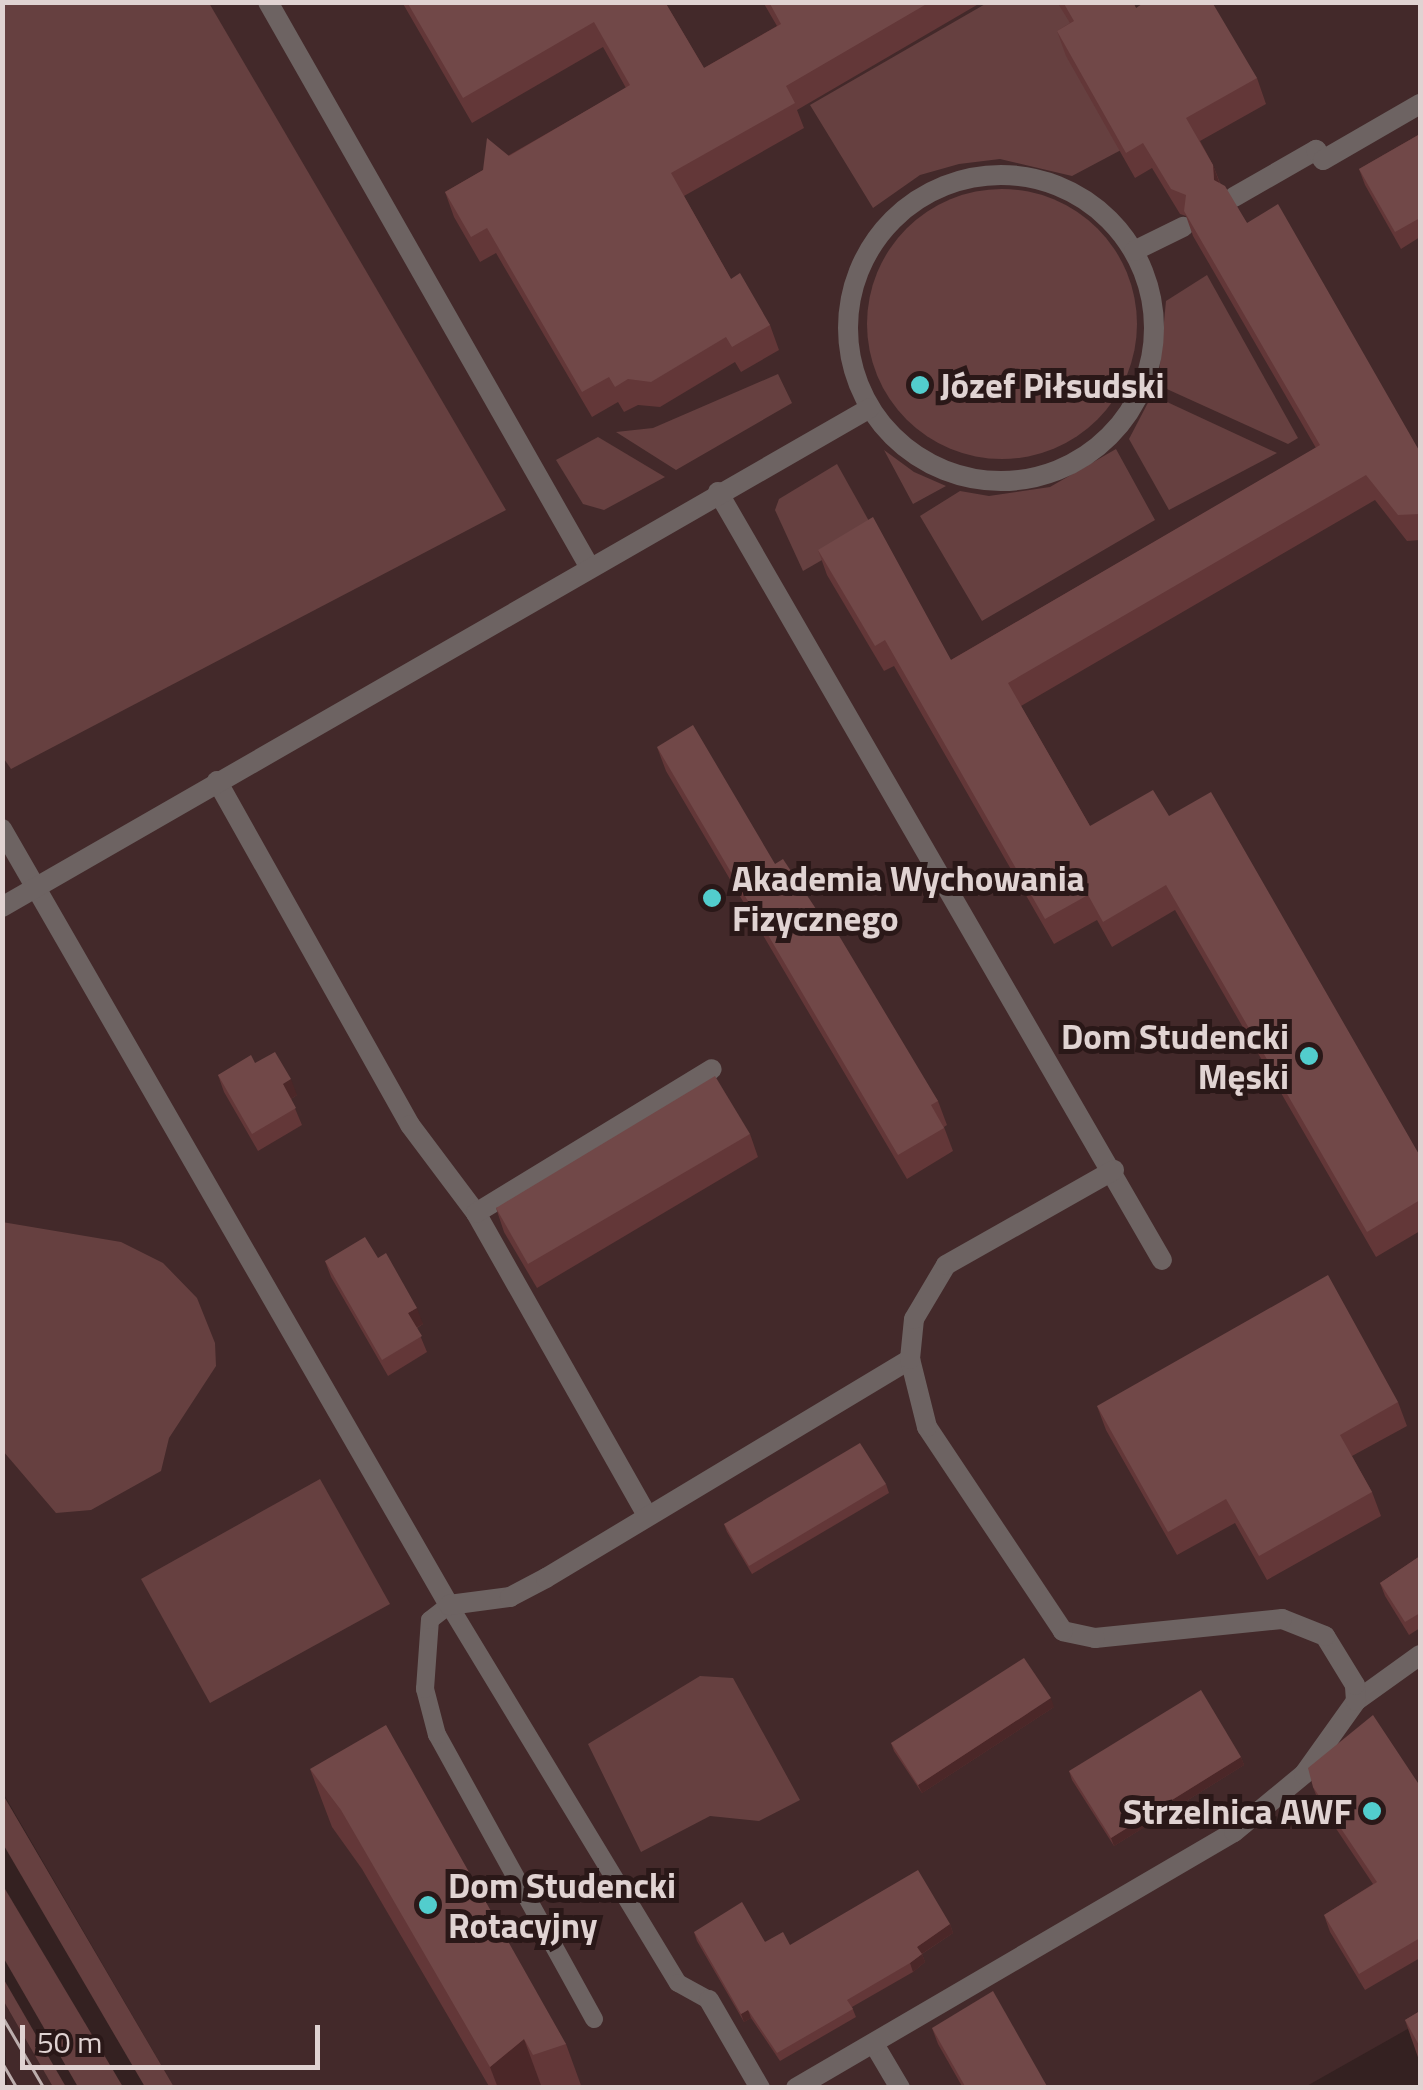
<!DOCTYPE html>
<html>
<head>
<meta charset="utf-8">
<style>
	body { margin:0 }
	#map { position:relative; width:1423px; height:2090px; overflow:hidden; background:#342121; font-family:"Titillium Web",sans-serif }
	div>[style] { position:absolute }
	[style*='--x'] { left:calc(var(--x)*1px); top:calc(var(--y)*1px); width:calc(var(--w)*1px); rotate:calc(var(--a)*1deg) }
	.built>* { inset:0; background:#43292a }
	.green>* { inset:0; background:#664040 }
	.round { border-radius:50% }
	.lane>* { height:18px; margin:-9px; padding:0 9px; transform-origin:9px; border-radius:9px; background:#6d6362 }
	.street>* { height:20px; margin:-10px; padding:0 10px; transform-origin:10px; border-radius:10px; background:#6d6362 }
	.street>.ring { margin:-10px; padding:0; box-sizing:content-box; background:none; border:20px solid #6d6362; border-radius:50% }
	.tram>* { height:2.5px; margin:-1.25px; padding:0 1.25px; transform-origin:1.25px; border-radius:1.25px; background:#bcaead }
	.wall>* { inset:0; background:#633738 }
	.shaded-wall>* { inset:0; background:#4b2728 }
	.building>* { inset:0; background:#714848 }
	.dots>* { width:28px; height:28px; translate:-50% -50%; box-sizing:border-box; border:5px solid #2a1818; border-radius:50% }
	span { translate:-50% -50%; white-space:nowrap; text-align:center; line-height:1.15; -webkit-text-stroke:10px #2a1818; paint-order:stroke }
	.poi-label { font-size:35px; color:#e0d3d2; font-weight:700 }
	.left { translate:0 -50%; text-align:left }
	.right { translate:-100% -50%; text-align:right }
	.frame { position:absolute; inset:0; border:5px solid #e0d3d2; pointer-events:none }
	.scale { position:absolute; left:20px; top:2025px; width:300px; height:45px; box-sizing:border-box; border:5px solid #e0d3d2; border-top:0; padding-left:12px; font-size:30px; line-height:35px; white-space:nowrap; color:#e0d3d2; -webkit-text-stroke:8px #2a1818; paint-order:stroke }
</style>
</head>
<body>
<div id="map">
	<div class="built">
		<div style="clip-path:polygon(2px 3px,1420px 3px,1420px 2022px,1305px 2087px,174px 2087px,3px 1793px)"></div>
		<div style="clip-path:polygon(3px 2000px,53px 2087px,7px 2087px)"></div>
	</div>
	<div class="green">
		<div style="clip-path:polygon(3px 2px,209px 3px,506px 510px,11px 769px,2px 756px)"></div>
		<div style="clip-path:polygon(987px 3px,1059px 3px,1085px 48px,1121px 150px,1072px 176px,1000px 159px,959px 164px,920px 175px,873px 208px,810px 105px)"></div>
		<div class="round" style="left:867px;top:189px;width:270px;height:270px"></div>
		<div style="clip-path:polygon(1207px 275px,1298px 438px,1288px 444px,1158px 385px,1166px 301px)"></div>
		<div style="clip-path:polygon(778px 374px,792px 403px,676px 470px,616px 432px,653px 428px)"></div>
		<div style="clip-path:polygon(1152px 395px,1277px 453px,1169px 510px,1129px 439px)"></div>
		<div style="clip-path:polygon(598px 437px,665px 477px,604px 510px,583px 504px,556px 460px)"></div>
		<div style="clip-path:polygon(1116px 449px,1155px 520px,982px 621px,920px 516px,960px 491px,989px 496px,1050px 487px)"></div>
		<div style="clip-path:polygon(884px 450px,914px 472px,946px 486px,913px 504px)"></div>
		<div style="clip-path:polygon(837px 464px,874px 530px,803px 571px,775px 510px,779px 499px)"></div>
		<div style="clip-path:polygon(2px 1222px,121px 1242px,163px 1263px,197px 1298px,215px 1343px,216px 1366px,169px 1438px,161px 1471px,91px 1510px,56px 1513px,3px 1451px)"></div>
		<div style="clip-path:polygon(320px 1479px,390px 1604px,210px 1703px,141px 1579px)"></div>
		<div style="clip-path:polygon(700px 1676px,733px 1678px,800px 1800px,759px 1821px,710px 1816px,641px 1852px,588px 1744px)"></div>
		<div style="clip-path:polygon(2px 1793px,105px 1969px,174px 2087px,145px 2087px,3px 1844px)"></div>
		<div style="clip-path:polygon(2px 1884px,110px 2065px,123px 2087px,78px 2087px,3px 1957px)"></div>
		<div style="clip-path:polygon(3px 1978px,66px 2087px,53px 2087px,3px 2000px)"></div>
	</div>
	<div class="lane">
		<div style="--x:594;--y:2019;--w:325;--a:-118.9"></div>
		<div style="--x:437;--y:1735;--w:48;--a:-104.6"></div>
		<div style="--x:425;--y:1689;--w:69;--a:-85.9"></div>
		<div style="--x:430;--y:1620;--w:24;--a:-38"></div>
		<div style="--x:449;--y:1605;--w:442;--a:58.8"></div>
		<div style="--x:678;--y:1983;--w:35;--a:29"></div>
	</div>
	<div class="street">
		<div style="--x:268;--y:2;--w:651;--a:60.36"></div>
		<div class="ring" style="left:848px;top:175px;width:286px;height:286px"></div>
		<div style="--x:1234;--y:197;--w:95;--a:-29.8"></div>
		<div style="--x:1316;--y:150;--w:12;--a:55"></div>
		<div style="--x:1323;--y:160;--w:112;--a:-30"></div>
		<div style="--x:1134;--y:251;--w:55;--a:-26.1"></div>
		<div style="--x:718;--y:492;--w:887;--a:59.97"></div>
		<div style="--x:217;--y:781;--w:394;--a:60.7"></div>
		<div style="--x:410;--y:1125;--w:110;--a:53.1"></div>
		<div style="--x:476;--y:1213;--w:347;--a:60.5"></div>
		<div style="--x:2;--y:829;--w:896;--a:60.06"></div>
		<div style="--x:449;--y:1605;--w:62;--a:-7.5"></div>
		<div style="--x:510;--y:1597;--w:41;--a:-27.8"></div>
		<div style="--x:546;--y:1578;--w:425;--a:-31"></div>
		<div style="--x:2;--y:907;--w:1001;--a:-29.89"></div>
		<div style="--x:476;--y:1213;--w:276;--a:-31.4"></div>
		<div style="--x:1356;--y:1701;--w:79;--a:-35.7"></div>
		<div style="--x:709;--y:2000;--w:102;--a:59.9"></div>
		<div style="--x:874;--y:2044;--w:51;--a:59.4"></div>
		<div style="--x:796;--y:2088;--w:507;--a:-30.31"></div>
		<div style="--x:1234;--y:1832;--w:91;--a:-39.6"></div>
		<div style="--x:1304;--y:1774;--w:90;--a:-54.5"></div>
		<div style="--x:1356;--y:1701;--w:16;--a:-94"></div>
		<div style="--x:1355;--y:1685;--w:57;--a:-121.5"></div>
		<div style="--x:1325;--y:1636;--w:46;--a:-158.4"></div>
		<div style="--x:1282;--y:1619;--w:188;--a:174.2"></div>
		<div style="--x:1095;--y:1638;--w:33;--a:-168"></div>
		<div style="--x:1063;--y:1631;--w:245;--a:-123.7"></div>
		<div style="--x:927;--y:1427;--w:70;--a:-104"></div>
		<div style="--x:910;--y:1359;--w:40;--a:-84.3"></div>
		<div style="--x:914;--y:1319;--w:63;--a:-59.3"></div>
		<div style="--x:946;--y:1265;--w:193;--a:-29.5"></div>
	</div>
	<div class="tram">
		<div style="--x:2;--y:2016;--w:83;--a:59.7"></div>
		<div style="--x:2;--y:2062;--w:30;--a:60"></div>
	</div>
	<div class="wall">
		<div style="clip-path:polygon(402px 2px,665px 2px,704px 68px,777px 26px,763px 2px,982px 2px,797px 110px,804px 128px,684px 196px,731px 279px,770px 325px,779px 350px,741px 372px,735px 362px,660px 407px,638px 405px,624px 412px,618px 402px,592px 417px,496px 253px,480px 262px,454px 217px,445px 192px,626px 88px,603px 47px,472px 123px)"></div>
		<div style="clip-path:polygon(1057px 2px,1133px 2px,1136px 8px,1257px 78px,1266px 104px,1200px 141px,1213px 165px,1220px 183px,1247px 223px,1420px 452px,1420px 540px,1407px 541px,1375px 500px,1021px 706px,1090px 826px,1169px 816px,1420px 1156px,1420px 1231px,1376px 1257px,1175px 910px,1112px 947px,1097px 920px,1054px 944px,894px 666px,884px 671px,827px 575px,818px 550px,951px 660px,1316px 448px,1193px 236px,1186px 216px,1180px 214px,1152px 168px,1135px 178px,1066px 56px,1057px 31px,1070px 23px)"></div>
		<div style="clip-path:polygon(1420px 134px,1420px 237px,1401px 249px,1365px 185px,1359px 169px)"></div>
		<div style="clip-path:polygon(657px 747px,775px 864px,938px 1101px,947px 1125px,944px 1127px,953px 1151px,907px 1179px,666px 771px)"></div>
		<div style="clip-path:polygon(255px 1063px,297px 1095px,291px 1099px,302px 1125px,258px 1151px,224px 1092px,218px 1075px)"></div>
		<div style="clip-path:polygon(750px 1134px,758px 1157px,537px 1288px,504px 1232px,496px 1208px)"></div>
		<div style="clip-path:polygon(378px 1258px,423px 1324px,417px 1328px,427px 1352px,388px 1376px,331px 1277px,325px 1261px)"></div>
		<div style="clip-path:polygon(1398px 1402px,1407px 1426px,1352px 1456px,1372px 1492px,1381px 1516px,1267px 1580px,1235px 1523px,1177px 1555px,1106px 1430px,1097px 1406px)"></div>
		<div style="clip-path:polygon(886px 1484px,889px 1493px,752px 1574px,727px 1532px,724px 1524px)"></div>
		<div style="clip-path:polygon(1420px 1556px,1420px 1628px,1409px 1635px,1385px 1596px,1380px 1583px)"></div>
		<div style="clip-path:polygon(1054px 1707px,922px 1793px,894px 1751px,891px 1743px)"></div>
		<div style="clip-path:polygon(1241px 1757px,1244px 1765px,1114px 1846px,1072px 1780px,1069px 1771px)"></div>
		<div style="clip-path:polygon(310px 1769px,566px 2044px,582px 2088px,490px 2088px,362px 1869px,332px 1827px)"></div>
		<div style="clip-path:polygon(1420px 1786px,1420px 1958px,1365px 1990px,1330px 1932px,1324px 1915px,1373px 1884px,1319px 1803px,1313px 1787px)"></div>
		<div style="clip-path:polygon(950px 1924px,953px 1933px,922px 1954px,925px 1962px,913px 1972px,852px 2007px,856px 2017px,780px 2061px,751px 2018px,744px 2022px,697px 1941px,694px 1932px,790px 1945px)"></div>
		<div style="clip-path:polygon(1420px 2011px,1420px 2063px,1405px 2020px)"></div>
		<div style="clip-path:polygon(932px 2028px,1048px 2088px,963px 2088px,938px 2044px)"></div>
	</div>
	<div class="shaded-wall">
		<div style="clip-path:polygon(1213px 165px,1222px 190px,1214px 180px)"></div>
		<div style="clip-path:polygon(291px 1079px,297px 1095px,289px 1100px,283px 1084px)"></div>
		<div style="clip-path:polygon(417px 1308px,423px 1324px,414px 1329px,408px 1313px)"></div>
		<div style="clip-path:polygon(1051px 1698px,1054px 1707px,922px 1793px,918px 1785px)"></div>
		<div style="clip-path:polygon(1241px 1757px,1244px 1765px,1114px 1846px,1111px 1838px)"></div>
		<div style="clip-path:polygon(950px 1924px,953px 1933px,920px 1955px,917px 1947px)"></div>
		<div style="clip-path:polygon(922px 1954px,925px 1962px,913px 1972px,910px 1963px)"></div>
		<div style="clip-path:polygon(748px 2010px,751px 2018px,744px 2022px,741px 2014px)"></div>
		<div style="clip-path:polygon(524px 2039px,542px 2088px,498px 2088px,490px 2067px)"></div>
	</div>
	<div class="building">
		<div style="clip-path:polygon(407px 2px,665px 2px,704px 68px,781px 24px,769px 2px,930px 2px,786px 86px,795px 103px,671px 173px,731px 279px,740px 273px,770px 325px,732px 347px,726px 337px,651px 382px,628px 379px,615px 387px,609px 377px,582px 392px,487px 228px,471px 237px,445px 192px,483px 170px,487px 138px,509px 156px,630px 85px,594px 22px,463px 98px)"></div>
		<div style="clip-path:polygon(1063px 2px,1133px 2px,1136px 8px,1145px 2px,1212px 2px,1257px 78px,1186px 118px,1213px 165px,1214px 180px,1225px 186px,1247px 223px,1278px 204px,1420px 452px,1420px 514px,1398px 515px,1366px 475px,1008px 683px,1090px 826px,1153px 790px,1169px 816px,1211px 792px,1420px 1156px,1420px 1200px,1367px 1232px,1166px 885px,1103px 922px,1088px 895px,1045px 919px,885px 640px,875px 646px,818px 550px,873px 517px,951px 660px,1320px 445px,1184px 211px,1186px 195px,1171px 189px,1143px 143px,1126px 153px,1057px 31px,1074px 21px)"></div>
		<div style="clip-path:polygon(1420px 134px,1420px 218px,1395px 232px,1359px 169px)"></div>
		<div style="clip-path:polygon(693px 725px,775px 864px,783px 859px,818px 912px,823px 909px,938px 1101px,931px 1105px,944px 1128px,898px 1155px,657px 747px)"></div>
		<div style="clip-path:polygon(275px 1052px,291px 1079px,283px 1084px,296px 1108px,252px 1134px,218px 1075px,251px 1055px,255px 1063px)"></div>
		<div style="clip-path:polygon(715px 1076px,750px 1134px,528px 1264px,496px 1208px)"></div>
		<div style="clip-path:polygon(365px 1237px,378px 1258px,386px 1253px,417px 1308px,408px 1313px,422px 1336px,382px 1360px,325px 1261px)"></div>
		<div style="clip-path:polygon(1328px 1275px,1398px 1402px,1340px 1435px,1372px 1492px,1259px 1556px,1226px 1499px,1168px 1532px,1097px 1406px)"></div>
		<div style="clip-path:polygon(860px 1443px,886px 1484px,749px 1566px,724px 1524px)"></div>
		<div style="clip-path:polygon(1420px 1556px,1420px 1613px,1405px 1622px,1380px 1583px)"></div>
		<div style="clip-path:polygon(1024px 1658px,1051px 1698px,918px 1785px,891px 1743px)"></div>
		<div style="clip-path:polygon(1201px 1690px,1241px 1757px,1111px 1838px,1069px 1771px)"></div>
		<div style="clip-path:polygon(1373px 1715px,1420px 1786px,1420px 1938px,1359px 1974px,1324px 1915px,1377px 1882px,1313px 1787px,1308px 1768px)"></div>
		<div style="clip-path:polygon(386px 1725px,566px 2044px,533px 2055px,524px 2039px,490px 2067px,341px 1810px,310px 1769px)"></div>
		<div style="clip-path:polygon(918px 1870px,950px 1924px,917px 1947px,922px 1954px,910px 1963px,847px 2000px,853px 2009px,777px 2053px,748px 2010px,741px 2014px,694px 1932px,742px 1902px,765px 1942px,783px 1932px,790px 1945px)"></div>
		<div style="clip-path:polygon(993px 1991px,1048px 2088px,966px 2088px,932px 2028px)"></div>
		<div style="clip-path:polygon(1420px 2011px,1420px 2047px,1405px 2020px)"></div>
	</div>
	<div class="dots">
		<div style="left:920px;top:385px;background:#52cdcd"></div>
		<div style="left:712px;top:898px;background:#52cdcd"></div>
		<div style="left:1309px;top:1056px;background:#52cdcd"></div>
		<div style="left:1372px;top:1811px;background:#52cdcd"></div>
		<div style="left:428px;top:1905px;background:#52cdcd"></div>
	</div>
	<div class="poi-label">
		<span class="left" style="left:940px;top:385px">Józef Piłsudski</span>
		<span class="left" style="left:732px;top:898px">Akademia Wychowania<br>Fizycznego</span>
		<span class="right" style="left:1289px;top:1056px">Dom Studencki<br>Męski</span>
		<span class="right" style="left:1352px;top:1811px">Strzelnica AWF</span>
		<span class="left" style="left:448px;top:1905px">Dom Studencki<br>Rotacyjny</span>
	</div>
	<div class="frame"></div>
	<div class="scale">50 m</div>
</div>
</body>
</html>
